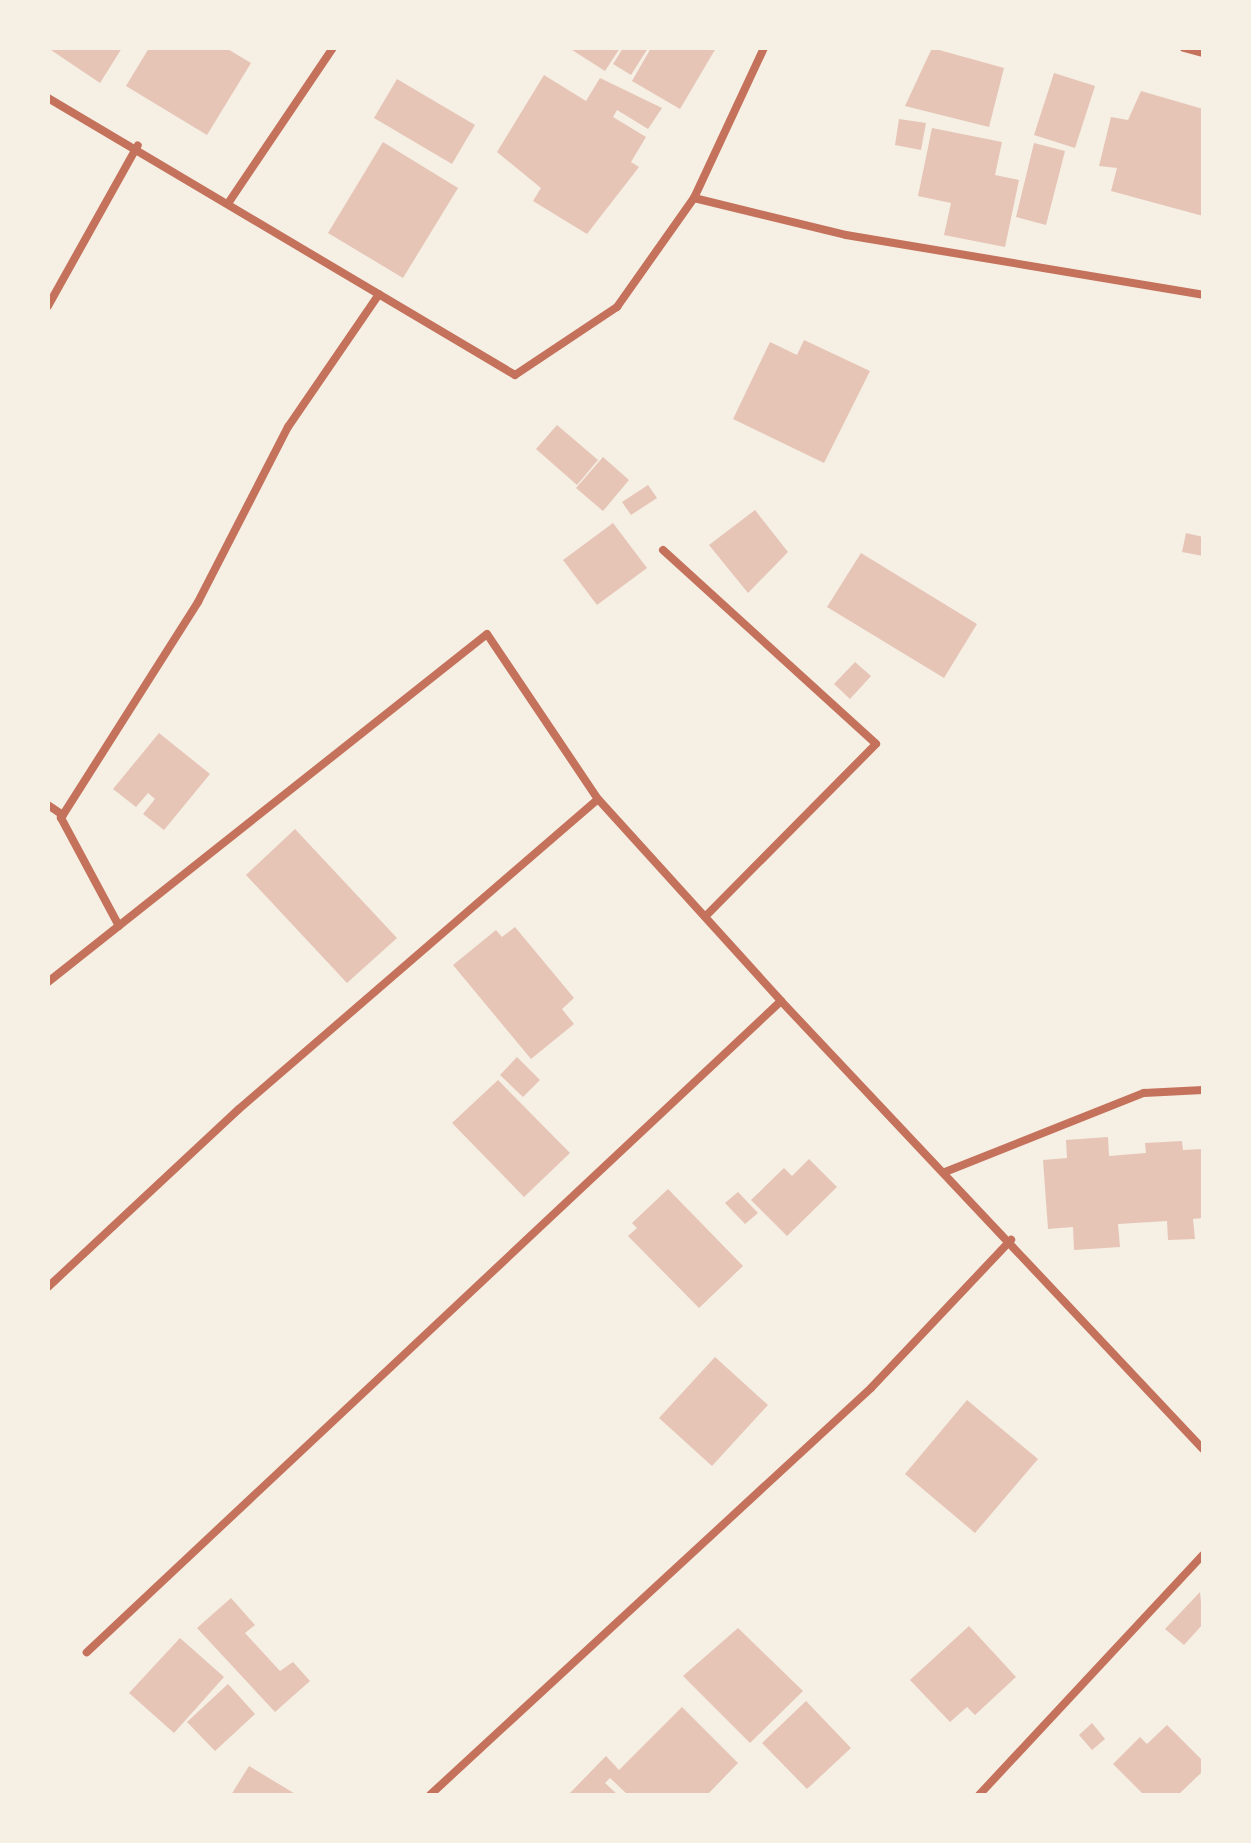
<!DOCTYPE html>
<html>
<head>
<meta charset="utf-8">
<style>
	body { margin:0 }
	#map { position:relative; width:1251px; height:1843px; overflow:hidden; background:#f6efe4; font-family:Bitter,serif }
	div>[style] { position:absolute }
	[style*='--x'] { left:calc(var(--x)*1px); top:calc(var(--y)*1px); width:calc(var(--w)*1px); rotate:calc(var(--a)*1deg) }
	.building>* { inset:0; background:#e6c5b7 }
	.minor>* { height:8px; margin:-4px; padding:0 4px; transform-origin:4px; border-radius:4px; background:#c5725c }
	span { translate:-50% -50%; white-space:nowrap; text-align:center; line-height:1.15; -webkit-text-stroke:8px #f6efe4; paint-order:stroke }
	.frame { position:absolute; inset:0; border:50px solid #f6efe4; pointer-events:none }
</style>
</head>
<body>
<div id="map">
	<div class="building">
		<div style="clip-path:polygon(48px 48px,122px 48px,100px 83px)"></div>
		<div style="clip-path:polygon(149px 48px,226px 48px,251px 63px,207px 135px,126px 86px)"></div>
		<div style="clip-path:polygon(569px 48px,620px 48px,605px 71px)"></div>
		<div style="clip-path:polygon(623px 48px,648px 48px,631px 75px,613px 64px)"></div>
		<div style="clip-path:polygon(651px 48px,716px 48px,680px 109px,632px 81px)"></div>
		<div style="clip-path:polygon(932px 48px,1004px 68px,989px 127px,905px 106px)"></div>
		<div style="clip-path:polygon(1054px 73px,1095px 86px,1075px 148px,1034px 135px)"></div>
		<div style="clip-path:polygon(544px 75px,586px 101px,600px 78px,662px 108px,648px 129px,617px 110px,613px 117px,646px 137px,631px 162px,639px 167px,587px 234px,533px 201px,541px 188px,497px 152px)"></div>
		<div style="clip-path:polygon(397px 79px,475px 125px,452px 164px,374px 118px)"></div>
		<div style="clip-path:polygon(1141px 91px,1203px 109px,1203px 216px,1111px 191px,1117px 168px,1099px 166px,1111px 117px,1128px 120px)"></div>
		<div style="clip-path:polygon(899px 119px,926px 123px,921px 150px,895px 145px)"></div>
		<div style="clip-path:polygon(932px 128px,1002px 142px,995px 175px,1019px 180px,1005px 247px,944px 235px,951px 203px,918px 196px)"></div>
		<div style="clip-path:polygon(383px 142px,458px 188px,403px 278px,328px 233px)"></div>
		<div style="clip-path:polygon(1034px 143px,1065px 151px,1046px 225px,1016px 217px)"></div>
		<div style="clip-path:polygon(804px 340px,870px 371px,824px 463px,733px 419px,770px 342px,797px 355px)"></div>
		<div style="clip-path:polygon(557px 425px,598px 460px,577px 485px,536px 449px)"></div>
		<div style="clip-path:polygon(603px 457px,629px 480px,603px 511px,576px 488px)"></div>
		<div style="clip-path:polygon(648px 485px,657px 498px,631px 515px,622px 502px)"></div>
		<div style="clip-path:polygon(755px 510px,788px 552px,748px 593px,709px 545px)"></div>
		<div style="clip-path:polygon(613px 523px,647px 568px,597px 605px,563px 560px)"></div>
		<div style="clip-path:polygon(1186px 533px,1203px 537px,1203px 556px,1182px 552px)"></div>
		<div style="clip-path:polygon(861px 553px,977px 624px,944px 678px,827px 607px)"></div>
		<div style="clip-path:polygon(855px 662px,871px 676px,850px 699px,834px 684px)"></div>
		<div style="clip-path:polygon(159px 733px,210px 774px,164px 830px,143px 814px,155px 799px,148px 793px,136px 807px,113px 789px)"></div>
		<div style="clip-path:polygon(295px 829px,397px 938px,347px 983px,246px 875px)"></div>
		<div style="clip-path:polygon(515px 927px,574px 998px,562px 1009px,574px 1024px,531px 1059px,453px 965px,496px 930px,502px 937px)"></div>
		<div style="clip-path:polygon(517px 1057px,540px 1080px,523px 1097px,500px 1075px)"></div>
		<div style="clip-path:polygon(498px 1080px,570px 1153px,524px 1197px,452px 1123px)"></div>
		<div style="clip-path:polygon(1108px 1137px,1109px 1156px,1146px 1153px,1145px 1143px,1182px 1141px,1183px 1150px,1203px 1149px,1203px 1218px,1193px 1219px,1195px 1239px,1168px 1240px,1167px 1221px,1118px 1224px,1120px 1247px,1074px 1250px,1073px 1227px,1048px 1229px,1043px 1160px,1067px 1158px,1066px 1140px)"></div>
		<div style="clip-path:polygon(809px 1159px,837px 1187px,787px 1236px,751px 1200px,784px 1168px,792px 1176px)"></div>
		<div style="clip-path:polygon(668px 1189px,743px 1266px,699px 1308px,628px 1236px,637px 1228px,632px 1223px)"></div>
		<div style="clip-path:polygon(738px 1192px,758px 1213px,745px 1224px,725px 1203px)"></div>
		<div style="clip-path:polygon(715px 1357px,768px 1405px,712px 1466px,659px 1418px)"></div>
		<div style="clip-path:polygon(967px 1400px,1038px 1459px,975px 1533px,905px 1474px)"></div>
		<div style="clip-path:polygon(1200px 1592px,1203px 1624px,1184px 1645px,1165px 1629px)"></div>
		<div style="clip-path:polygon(231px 1598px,255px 1625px,245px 1633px,280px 1671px,293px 1662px,310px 1681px,275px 1712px,197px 1628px)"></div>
		<div style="clip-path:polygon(969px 1626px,1016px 1677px,975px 1715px,967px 1707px,950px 1722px,910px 1680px)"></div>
		<div style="clip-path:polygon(738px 1628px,803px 1691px,750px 1743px,683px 1676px)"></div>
		<div style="clip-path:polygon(180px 1638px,224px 1677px,174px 1733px,129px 1693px)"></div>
		<div style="clip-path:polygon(228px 1684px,255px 1714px,215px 1751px,187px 1722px)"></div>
		<div style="clip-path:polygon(806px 1701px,851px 1748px,807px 1789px,762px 1743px)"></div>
		<div style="clip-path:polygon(682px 1707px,738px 1763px,707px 1795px,628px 1795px,610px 1778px,605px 1783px,618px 1795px,568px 1795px,606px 1756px,619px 1770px)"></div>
		<div style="clip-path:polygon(1092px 1723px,1105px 1739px,1092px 1750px,1079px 1735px)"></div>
		<div style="clip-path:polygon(1167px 1725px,1203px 1761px,1203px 1771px,1178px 1795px,1144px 1795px,1113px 1764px,1140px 1737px,1147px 1744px)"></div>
		<div style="clip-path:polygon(249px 1766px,297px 1795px,231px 1795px)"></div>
	</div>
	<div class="minor">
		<div style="--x:1184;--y:48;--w:20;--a:15"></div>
		<div style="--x:48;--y:98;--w:543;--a:30.67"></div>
		<div style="--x:515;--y:375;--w:123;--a:-33.7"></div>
		<div style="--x:617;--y:307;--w:133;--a:-54.8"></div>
		<div style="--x:694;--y:198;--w:166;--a:-65"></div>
		<div style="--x:694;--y:198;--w:156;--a:13.7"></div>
		<div style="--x:846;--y:235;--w:362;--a:9.5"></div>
		<div style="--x:229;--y:202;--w:186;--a:-56"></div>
		<div style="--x:48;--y:306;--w:184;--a:-60.8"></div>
		<div style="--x:663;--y:550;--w:288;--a:42.3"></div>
		<div style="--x:876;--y:744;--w:243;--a:134.7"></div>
		<div style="--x:48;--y:805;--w:18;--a:34"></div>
		<div style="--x:119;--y:926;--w:123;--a:-118.2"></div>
		<div style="--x:61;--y:818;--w:256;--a:-57.6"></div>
		<div style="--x:198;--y:602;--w:197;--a:-62.8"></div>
		<div style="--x:288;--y:427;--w:161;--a:-55.6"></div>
		<div style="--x:48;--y:982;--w:560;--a:-38.4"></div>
		<div style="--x:487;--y:634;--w:199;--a:56.1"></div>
		<div style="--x:598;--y:799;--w:273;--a:47.8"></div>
		<div style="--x:781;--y:1001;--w:952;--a:136.83"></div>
		<div style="--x:781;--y:1001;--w:615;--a:46.71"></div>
		<div style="--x:945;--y:1172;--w:214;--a:-21.7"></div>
		<div style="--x:1144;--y:1093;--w:59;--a:-2.9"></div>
		<div style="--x:48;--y:1287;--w:261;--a:-43"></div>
		<div style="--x:239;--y:1109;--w:474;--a:-40.8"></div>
		<div style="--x:430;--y:1795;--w:600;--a:-42.7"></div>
		<div style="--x:871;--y:1388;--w:204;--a:-46.6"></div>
		<div style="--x:979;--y:1795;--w:328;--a:-47"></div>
	</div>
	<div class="frame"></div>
</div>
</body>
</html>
